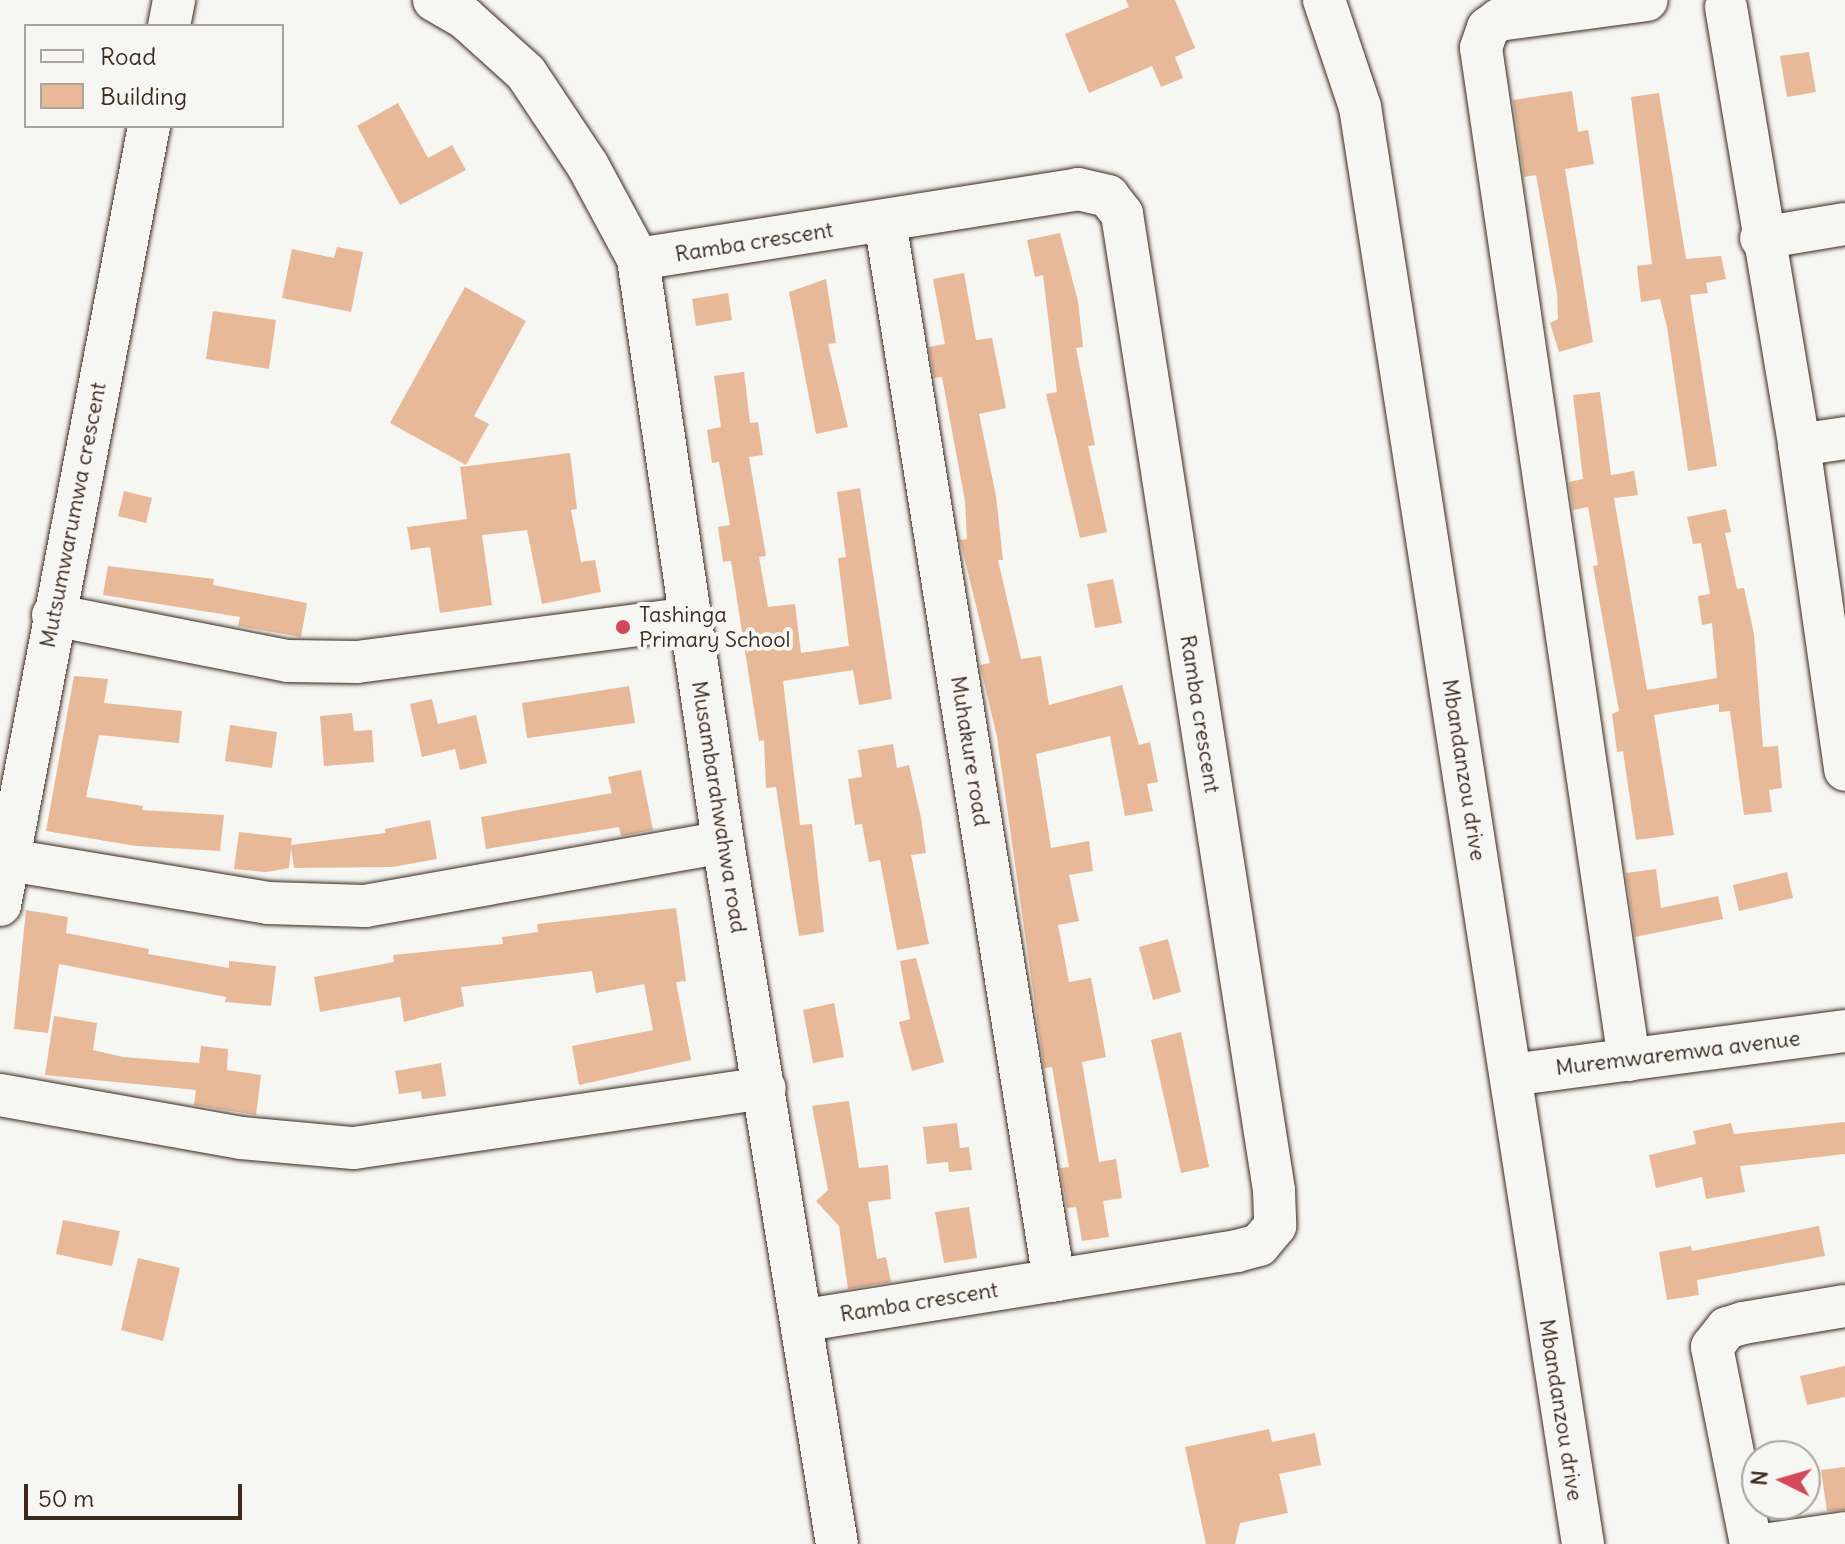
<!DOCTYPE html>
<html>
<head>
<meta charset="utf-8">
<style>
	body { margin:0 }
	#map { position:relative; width:1845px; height:1544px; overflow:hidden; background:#f6f6f2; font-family:Delius,sans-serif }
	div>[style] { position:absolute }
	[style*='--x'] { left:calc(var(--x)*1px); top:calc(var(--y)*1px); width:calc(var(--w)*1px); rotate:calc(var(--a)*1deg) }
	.building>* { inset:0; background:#e8b999 }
	.roads { filter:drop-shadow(0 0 2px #3b2a1e) drop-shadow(0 0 2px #3b2a1e) }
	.minor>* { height:42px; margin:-21px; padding:0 21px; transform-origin:21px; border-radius:21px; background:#f6f6f2 }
	.dots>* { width:22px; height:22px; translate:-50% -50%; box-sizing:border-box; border:4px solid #f6f6f2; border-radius:50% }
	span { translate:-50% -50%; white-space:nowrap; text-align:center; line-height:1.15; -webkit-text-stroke:8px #f6f6f2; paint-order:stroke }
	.street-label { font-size:22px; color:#3b2a1e }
	.poi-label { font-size:22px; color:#3b2a1e }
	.left { translate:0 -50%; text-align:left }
	.legend { position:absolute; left:24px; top:24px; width:260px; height:104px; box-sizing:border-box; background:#f6f6f2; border:2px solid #aba49d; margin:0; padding:10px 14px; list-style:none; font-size:24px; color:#3b2a1e }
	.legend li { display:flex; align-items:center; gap:16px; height:40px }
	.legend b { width:40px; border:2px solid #aba49d }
	.north { position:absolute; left:1741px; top:1440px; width:80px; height:80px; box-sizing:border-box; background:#f6f6f2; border:2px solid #aba49d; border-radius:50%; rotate:275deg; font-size:22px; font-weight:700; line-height:32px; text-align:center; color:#3b2a1e }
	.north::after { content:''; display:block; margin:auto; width:28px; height:36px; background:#d1495b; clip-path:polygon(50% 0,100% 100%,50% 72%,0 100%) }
	.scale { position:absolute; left:24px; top:1484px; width:218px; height:36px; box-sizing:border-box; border:4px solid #3b2a1e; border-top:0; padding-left:10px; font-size:24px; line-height:28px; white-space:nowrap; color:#3b2a1e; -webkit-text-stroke:6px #f6f6f2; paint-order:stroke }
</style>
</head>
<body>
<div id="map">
	<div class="building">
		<div style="clip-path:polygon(1126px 0,1175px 0,1195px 48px,1175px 57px,1183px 78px,1161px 87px,1152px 66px,1089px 93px,1065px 34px,1129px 7px)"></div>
		<div style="clip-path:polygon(1809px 52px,1816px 92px,1787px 97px,1780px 56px)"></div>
		<div style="clip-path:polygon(1572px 91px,1578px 132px,1588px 130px,1594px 164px,1565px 169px,1593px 342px,1559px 352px,1550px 323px,1558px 319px,1557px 293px,1536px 175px,1524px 177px,1513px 100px)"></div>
		<div style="clip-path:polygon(1659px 93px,1686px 259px,1721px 256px,1726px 279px,1706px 283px,1708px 293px,1690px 295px,1717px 466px,1688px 471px,1667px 327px,1660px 299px,1641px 302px,1637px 266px,1652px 264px,1631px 97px)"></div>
		<div style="clip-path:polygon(398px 103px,428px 158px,452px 145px,466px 170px,400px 205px,357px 126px)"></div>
		<div style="clip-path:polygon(1060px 233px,1078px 301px,1083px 347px,1076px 348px,1095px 445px,1088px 446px,1107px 532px,1080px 538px,1046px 394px,1057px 392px,1043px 275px,1035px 277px,1027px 240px)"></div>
		<div style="clip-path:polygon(337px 247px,363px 252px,351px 312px,282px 298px,292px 249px,334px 258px)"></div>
		<div style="clip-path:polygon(964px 273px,976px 340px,992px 338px,1006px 408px,979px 414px,996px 496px,1003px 560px,998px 560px,1021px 659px,1041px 656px,1049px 705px,1122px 685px,1139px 745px,1150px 742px,1158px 782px,1147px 784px,1153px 811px,1125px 816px,1110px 736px,1036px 754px,1051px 848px,1089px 841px,1093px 871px,1069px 875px,1079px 921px,1058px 925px,1069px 982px,1091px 978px,1106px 1057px,1082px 1062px,1099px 1162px,1116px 1159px,1122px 1198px,1103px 1201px,1109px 1237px,1082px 1241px,1076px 1207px,1067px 1208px,1060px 1168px,1069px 1167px,1052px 1067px,1044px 1068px,997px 737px,980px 665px,990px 663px,960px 540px,967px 539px,965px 501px,942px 377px,934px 378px,929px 347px,945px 344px,933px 279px)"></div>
		<div style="clip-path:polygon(826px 279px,836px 343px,828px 344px,848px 427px,816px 434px,789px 292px)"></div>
		<div style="clip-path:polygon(465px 287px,526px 321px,474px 416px,489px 424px,466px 465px,390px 423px)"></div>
		<div style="clip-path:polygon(728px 293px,732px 320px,696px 326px,692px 299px)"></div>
		<div style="clip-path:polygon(213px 311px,276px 320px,269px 369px,206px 359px)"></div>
		<div style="clip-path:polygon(744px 372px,750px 423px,758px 422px,763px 455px,749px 457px,766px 556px,759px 557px,768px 607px,795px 604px,801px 653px,849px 646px,838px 558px,846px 557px,837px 492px,860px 488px,892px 699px,859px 705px,853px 670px,783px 681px,800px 825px,812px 824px,824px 932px,799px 936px,776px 787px,766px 788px,764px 740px,759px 741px,731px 561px,723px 562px,718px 527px,730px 525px,719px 462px,712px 463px,707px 430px,721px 427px,714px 376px)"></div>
		<div style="clip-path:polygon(1600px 392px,1611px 475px,1634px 471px,1638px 495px,1614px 498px,1647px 690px,1717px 678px,1712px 623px,1702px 625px,1698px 596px,1710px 594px,1701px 543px,1693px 544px,1687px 517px,1726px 509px,1731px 532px,1725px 533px,1737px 589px,1744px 588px,1754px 634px,1763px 747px,1778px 746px,1782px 788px,1769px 790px,1772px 812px,1744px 815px,1730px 711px,1719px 712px,1719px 704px,1654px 715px,1674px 835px,1636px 840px,1623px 751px,1617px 752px,1612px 714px,1619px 711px,1593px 566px,1598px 565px,1588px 507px,1573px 510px,1569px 482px,1583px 479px,1573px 395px)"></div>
		<div style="clip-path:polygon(570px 453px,577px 509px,571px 510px,581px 562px,595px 560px,601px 592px,542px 604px,527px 530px,482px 535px,492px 605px,440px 613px,430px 547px,411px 550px,407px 527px,467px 519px,460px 467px)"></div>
		<div style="clip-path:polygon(124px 491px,152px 498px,146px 523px,118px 516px)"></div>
		<div style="clip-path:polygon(108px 566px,214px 579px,213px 585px,307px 603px,301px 637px,238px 626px,240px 617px,103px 595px)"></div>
		<div style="clip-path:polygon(1113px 579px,1122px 623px,1095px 628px,1087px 584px)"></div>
		<div style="clip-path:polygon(74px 676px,108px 679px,104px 703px,182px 711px,179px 743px,99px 735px,86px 797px,143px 806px,142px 810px,224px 815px,220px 851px,136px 846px,46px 831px)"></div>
		<div style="clip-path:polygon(629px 686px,635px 723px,527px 738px,522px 703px)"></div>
		<div style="clip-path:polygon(432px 699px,438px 724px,476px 715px,487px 763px,460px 770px,455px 749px,422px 757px,410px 704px)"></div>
		<div style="clip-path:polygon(352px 713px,354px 731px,372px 730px,374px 762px,324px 766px,320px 716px)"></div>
		<div style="clip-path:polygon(230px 725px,277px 732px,272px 768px,225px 761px)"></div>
		<div style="clip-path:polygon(893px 744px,897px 768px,909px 765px,921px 818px,926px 853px,911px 855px,929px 944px,897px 950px,880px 860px,869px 862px,862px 824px,855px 825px,848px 779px,862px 777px,858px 750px)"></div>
		<div style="clip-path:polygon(641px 770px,653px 830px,621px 836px,619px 827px,486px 849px,481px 817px,612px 793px,608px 777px)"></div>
		<div style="clip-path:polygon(430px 820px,437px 859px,392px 867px,294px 868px,291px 848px,289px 868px,266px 872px,234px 869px,239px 832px,292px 838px,291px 845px,386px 833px,385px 829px)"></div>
		<div style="clip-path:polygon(1656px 869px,1661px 908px,1718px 896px,1723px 919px,1635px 937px,1626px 873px)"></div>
		<div style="clip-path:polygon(1787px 872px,1793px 898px,1739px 911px,1733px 885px)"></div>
		<div style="clip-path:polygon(676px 908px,686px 981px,676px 982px,691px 1060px,579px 1085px,572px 1046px,653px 1030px,644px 984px,596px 993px,592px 971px,461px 987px,464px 1006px,404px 1022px,400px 997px,320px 1012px,314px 977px,394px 962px,393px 955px,503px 944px,502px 937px,538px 932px,537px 924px)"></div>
		<div style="clip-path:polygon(26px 910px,68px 917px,66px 933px,149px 949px,148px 954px,229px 968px,229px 961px,276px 966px,271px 1006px,225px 1002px,226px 997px,59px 964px,48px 1033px,14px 1029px)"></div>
		<div style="clip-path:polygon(1168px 939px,1181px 992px,1153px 1000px,1139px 947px)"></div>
		<div style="clip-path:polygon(916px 958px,944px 1062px,912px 1071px,899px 1022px,910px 1019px,900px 961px)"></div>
		<div style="clip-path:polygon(834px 1003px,844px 1057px,813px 1063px,803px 1010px)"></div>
		<div style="clip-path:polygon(54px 1016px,97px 1023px,93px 1050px,123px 1057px,199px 1063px,201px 1046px,228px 1049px,227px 1070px,261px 1075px,256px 1115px,194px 1105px,196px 1090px,45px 1075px)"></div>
		<div style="clip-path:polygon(1181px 1032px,1209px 1167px,1181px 1173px,1151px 1040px)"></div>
		<div style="clip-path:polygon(441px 1063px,446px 1096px,422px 1099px,421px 1091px,399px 1094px,395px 1071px)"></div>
		<div style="clip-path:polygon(849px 1101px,859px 1168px,888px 1165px,891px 1199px,868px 1202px,877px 1259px,886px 1257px,891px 1282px,848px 1289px,839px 1226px,816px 1201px,828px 1190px,812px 1106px)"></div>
		<div style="clip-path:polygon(1845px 1122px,1845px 1154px,1740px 1166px,1745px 1192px,1706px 1199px,1702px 1177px,1656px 1188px,1649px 1155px,1696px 1144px,1693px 1131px,1731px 1123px,1734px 1134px)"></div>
		<div style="clip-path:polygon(957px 1123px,960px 1148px,969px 1147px,972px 1170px,949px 1172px,948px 1162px,927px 1164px,923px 1127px)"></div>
		<div style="clip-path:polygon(969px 1207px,977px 1258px,944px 1263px,935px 1212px)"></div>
		<div style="clip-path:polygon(63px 1220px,120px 1231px,112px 1266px,56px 1254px)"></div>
		<div style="clip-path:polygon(1819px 1226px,1825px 1256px,1697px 1280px,1699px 1295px,1667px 1300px,1659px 1252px,1691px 1246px,1692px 1251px)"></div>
		<div style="clip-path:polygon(138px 1258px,180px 1268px,163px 1341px,121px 1330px)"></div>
		<div style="clip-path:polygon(1845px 1366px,1845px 1397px,1807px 1405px,1800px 1376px)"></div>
		<div style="clip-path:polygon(1269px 1429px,1272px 1442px,1315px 1433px,1321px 1465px,1279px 1474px,1288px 1513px,1240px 1523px,1235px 1544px,1206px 1544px,1185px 1447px)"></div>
		<div style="clip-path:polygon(1845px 1467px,1845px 1510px,1827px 1511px,1821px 1470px)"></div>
	</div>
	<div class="roads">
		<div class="minor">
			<div style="--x:434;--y:0;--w:36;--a:30"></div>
			<div style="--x:465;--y:18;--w:82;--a:42"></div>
			<div style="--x:526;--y:73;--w:112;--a:56.3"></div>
			<div style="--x:588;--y:166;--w:106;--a:61.7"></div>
			<div style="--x:638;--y:259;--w:589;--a:81.7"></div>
			<div style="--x:723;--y:842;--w:711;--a:80.78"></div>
			<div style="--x:1324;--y:0;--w:113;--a:71.4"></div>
			<div style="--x:1360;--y:107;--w:1454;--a:81.18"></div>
			<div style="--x:1726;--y:7;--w:444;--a:80.5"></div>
			<div style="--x:1799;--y:445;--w:328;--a:81.9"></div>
			<div style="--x:169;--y:26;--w:26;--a:-79"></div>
			<div style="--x:885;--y:221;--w:1073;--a:80.94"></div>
			<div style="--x:1761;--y:238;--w:85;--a:-9.5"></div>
			<div style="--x:638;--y:259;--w:446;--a:-9"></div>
			<div style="--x:1078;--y:189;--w:31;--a:13"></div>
			<div style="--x:1108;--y:196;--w:23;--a:52"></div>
			<div style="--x:1122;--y:214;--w:988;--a:81.15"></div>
			<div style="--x:1274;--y:1190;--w:36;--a:88"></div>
			<div style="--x:1275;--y:1226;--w:25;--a:130"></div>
			<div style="--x:1259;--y:1245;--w:23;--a:165"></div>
			<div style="--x:1237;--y:1251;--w:438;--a:170.9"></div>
			<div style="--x:1799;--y:445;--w:47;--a:-8.7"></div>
			<div style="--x:53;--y:615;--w:239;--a:11.1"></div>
			<div style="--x:288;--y:661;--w:69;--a:0.8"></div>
			<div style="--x:357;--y:662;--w:336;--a:-7.5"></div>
			<div style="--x:9;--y:860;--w:263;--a:9.4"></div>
			<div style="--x:268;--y:903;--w:97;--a:1.8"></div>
			<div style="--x:365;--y:906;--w:364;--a:-10.1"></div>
			<div style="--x:0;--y:905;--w:793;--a:-79.17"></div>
			<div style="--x:1629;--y:1060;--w:1023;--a:-98.32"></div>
			<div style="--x:1481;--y:48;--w:21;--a:-71"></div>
			<div style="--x:1488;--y:28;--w:14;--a:-36"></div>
			<div style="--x:1499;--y:20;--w:149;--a:-7.7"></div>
			<div style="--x:1511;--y:1075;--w:337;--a:-7.5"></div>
			<div style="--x:0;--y:1095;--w:245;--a:10.1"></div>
			<div style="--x:241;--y:1138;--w:113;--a:5.1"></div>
			<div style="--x:354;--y:1148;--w:415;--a:-8.3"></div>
			<div style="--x:1751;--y:1544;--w:201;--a:-101.2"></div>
			<div style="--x:1712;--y:1347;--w:24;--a:-52"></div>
			<div style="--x:1727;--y:1328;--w:17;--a:-17"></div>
			<div style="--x:1743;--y:1323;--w:103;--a:-9.5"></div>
			<div style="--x:1770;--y:1544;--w:76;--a:-8.3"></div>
		</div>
	</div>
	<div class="dots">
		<div style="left:623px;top:627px;background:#d1495b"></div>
	</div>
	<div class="street-label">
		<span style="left:754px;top:242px;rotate:-9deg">Ramba crescent</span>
		<span style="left:73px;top:515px;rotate:-79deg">Mutsumwarumwa crescent</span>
		<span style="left:1200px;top:714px;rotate:81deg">Ramba crescent</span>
		<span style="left:970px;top:751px;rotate:81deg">Muhakure road</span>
		<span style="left:1464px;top:770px;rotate:81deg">Mbandanzou drive</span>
		<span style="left:719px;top:807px;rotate:81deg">Musambarahwahwa road</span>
		<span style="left:1678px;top:1053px;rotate:-7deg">Muremwaremwa avenue</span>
		<span style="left:919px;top:1302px;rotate:-9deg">Ramba crescent</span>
		<span style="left:1561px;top:1410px;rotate:81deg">Mbandanzou drive</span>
	</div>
	<div class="poi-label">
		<span class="left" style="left:639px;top:627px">Tashinga<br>Primary School</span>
	</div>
	<ul class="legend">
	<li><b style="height:10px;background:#f6f6f2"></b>Road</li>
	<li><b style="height:22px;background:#e8b999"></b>Building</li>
	</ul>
	<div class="north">N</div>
	<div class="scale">50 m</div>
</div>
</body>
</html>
